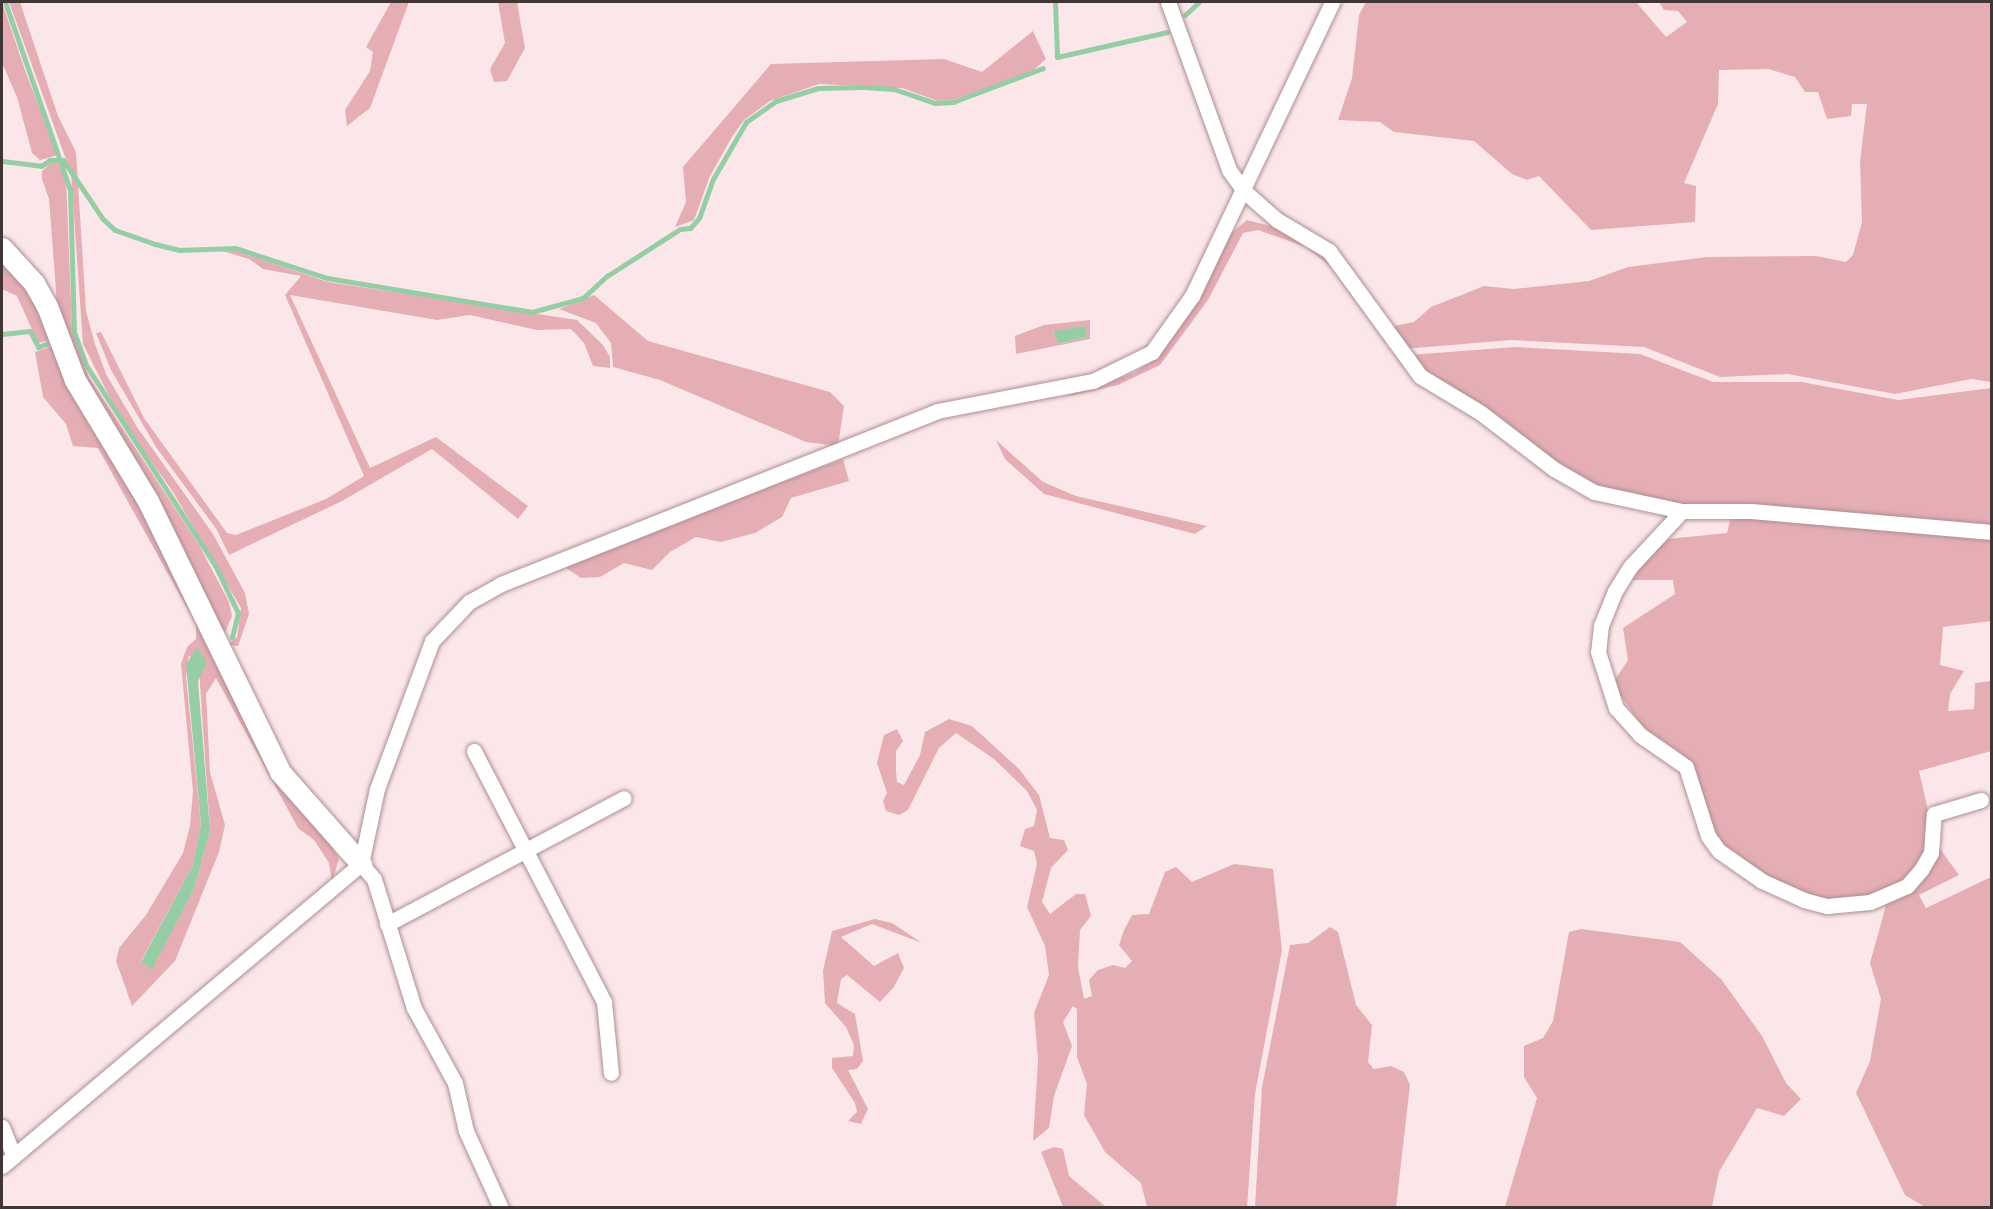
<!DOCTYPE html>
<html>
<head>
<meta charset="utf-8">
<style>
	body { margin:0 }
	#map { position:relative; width:1993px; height:1209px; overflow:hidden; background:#fbe7e9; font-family:Arial,sans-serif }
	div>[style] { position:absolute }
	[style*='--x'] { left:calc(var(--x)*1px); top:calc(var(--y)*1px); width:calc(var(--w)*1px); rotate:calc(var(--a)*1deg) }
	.green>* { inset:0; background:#e5aeb5 }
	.water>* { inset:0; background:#97cda5 }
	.stream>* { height:5px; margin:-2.5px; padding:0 2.5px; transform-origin:2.5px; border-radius:2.5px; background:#97cda5 }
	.roads { filter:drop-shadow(0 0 2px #ac8f92) drop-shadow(0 0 2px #ac8f92) }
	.street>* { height:15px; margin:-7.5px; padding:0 7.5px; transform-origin:7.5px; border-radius:7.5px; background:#fff }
	.secondary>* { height:21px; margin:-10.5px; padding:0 10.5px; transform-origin:10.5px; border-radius:10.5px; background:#fff }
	span { translate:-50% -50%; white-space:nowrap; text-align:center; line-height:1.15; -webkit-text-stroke:4.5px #fff; paint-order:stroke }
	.frame { position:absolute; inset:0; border:3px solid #413536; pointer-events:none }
</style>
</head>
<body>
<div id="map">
	<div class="green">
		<div style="clip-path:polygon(2px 2px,26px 73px,58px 155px,40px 160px,32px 153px,17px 97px,2px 63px)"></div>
		<div style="clip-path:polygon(9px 2px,20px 2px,58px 116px,76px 152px,86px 311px,95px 344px,106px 374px,137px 427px,213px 534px,245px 593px,249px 614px,238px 646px,227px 645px,237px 637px,241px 608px,173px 492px,119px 416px,83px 344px,71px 173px)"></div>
		<div style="clip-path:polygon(391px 2px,409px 2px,370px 108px,347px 126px,345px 110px,370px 71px,373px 52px,366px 47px)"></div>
		<div style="clip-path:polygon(498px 2px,517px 2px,525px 48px,507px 81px,494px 82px,490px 69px,505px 43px)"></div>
		<div style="clip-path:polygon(1366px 2px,1636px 2px,1666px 37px,1687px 22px,1678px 11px,1664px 10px,1659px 2px,1991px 2px,1991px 382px,1971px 379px,1895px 394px,1788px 374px,1720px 377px,1644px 347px,1511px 340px,1403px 349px,1390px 327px,1414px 322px,1431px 307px,1484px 286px,1514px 289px,1589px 281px,1628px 267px,1707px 257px,1816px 256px,1846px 262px,1853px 255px,1862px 222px,1860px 161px,1867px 104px,1852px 104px,1851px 116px,1827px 119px,1818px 92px,1805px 92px,1795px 77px,1768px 69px,1719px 70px,1718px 104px,1684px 183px,1696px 186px,1695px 222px,1591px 230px,1539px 176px,1527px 180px,1512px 174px,1474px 141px,1394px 132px,1380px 122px,1338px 120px,1352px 78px,1359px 15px)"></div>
		<div style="clip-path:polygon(1033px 31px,1046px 59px,1030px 73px,953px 100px,938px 101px,902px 88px,819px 84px,770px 101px,744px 120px,732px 137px,710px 176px,694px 220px,675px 227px,686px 202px,683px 167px,771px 64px,944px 59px,982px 72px)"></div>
		<div style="clip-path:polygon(52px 162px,61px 164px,66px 178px,72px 328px,76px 344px,89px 377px,199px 545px,229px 602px,232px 616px,223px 637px,87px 391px,57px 304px,49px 199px,42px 179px,42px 171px)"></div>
		<div style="clip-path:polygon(1247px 220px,1289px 231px,1317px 248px,1351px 282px,1372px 323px,1331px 267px,1306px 247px,1258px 230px,1243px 233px,1208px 300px,1160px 365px,1118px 385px,1061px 398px,1134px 373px,1156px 358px,1189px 315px,1229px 235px)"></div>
		<div style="clip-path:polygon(219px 250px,236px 251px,328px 282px,577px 320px,603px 345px,610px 357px,610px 368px,593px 366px,584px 343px,571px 329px,537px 330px,470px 315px,437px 320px,290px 295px,370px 468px,436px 437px,528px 506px,518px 519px,432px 449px,342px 501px,229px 555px,217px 530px,156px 447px,111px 370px,96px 333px,101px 332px,144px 418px,227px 533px,236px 535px,326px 499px,364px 476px,285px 295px,301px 276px,263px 269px,249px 259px)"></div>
		<div style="clip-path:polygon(evenodd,2px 257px,36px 298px,339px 859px,332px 882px,329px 863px,314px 840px,298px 828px,216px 678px,206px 694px,210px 772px,225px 825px,219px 852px,175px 961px,132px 1006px,116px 961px,119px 948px,146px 915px,183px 853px,190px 826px,193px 791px,181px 664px,187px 647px,196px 639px,196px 624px,98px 448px,73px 446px,66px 424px,43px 397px,35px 352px,51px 346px,47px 341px,38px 343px,17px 296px,2px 289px,2px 257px,189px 655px,199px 669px,210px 831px,194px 889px,151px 968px,141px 961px,193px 865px,201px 824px,186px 677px,189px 655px)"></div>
		<div style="clip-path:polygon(594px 295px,648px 341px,830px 392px,844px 406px,838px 446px,806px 442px,660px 380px,613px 367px,611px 343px,596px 323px,559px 309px)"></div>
		<div style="clip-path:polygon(evenodd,1090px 320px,1090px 339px,1016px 354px,1015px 336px,1044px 325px,1090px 320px,1085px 326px,1086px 337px,1060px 344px,1053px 332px,1085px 326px)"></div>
		<div style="clip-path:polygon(1515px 347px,1640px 354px,1713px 382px,1802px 382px,1898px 400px,1991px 388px,1991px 528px,1682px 508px,1594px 487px,1423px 375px,1410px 355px)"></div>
		<div style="clip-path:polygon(996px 440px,1043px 482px,1076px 496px,1207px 526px,1195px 534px,1044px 494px,1005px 459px)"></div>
		<div style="clip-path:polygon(843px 459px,849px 481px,791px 498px,782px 517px,755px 533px,721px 542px,696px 537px,670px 552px,652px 570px,624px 563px,600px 577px,581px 578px,563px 566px)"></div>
		<div style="clip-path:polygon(1731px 517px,1991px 540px,1991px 621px,1943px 627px,1940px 665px,1964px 671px,1950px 694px,1948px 711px,1974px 709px,1975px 683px,1991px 681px,1991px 751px,1919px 771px,1928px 810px,1926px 849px,1917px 869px,1891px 890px,1841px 903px,1788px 888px,1742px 863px,1713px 835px,1686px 757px,1643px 727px,1612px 684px,1628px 660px,1623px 628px,1675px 594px,1673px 580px,1626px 580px,1668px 539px,1727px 533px)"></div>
		<div style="clip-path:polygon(949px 719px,972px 726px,1019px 769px,1039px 795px,1050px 838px,1064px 840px,1068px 850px,1051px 868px,1042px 902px,1050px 914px,1076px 894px,1085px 894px,1091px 916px,1080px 930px,1078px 967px,1084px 999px,1092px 996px,1089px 980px,1098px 970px,1113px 965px,1125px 968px,1132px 961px,1119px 945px,1124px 930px,1132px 915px,1149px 914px,1165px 872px,1176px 867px,1192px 882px,1234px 864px,1273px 869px,1282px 950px,1255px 1094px,1247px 1207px,1147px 1207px,1141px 1183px,1105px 1152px,1084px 1115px,1087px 1084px,1077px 1057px,1077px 1009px,1073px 1006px,1063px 1022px,1072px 1046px,1054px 1096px,1049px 1128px,1033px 1141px,1038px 1060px,1034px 1013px,1049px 975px,1045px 946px,1027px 907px,1037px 864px,1034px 851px,1020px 846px,1025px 829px,1034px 826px,1037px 810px,1027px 791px,994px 759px,956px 733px,939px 748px,908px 810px,899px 815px,886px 811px,883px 801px,887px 793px,877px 763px,884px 735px,897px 729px,903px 741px,896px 751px,896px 771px,897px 782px,904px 785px,920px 755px,925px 732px)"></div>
		<div style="clip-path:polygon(1938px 846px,1959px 875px,1919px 895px,1926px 908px,1991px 877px,1991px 1207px,1925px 1207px,1905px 1195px,1856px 1093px,1870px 1061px,1881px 999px,1870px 963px,1887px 902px)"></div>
		<div style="clip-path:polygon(875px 919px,892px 923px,922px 943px,872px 924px,841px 937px,874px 966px,898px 953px,904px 968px,894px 987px,880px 1002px,847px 975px,841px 979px,837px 1003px,855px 1014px,863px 1061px,857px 1069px,848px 1070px,868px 1109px,861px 1124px,848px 1121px,857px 1112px,855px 1103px,832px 1068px,832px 1058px,853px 1056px,854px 1045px,846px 1027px,825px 1003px,823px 971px,832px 931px)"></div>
		<div style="clip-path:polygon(1330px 927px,1338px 932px,1356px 1005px,1372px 1025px,1368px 1062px,1374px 1069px,1391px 1066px,1404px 1072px,1410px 1085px,1396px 1207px,1255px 1207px,1262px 1087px,1290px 945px,1308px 943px)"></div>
		<div style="clip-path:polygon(1581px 929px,1680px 942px,1721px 979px,1762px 1036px,1786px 1083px,1801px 1099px,1784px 1116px,1757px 1108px,1719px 1172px,1712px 1207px,1505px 1207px,1537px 1098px,1524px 1077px,1524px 1046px,1543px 1038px,1553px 1021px,1569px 932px)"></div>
		<div style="clip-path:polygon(1054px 1147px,1063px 1149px,1069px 1176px,1106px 1207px,1063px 1207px,1041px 1152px)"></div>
	</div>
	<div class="water">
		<div style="clip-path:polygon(1085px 326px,1087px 337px,1059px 344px,1053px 331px)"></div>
		<div style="clip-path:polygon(197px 647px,207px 662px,198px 681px,210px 831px,194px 889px,152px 969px,141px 962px,193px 865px,201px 824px,186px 665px)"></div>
	</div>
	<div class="stream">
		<div style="--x:5;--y:2;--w:199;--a:70.9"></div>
		<div style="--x:70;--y:190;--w:142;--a:88.4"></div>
		<div style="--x:74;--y:332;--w:35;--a:70"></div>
		<div style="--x:86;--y:365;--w:238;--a:57.2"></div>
		<div style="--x:215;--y:565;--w:53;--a:64.4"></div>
		<div style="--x:238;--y:613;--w:25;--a:104"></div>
		<div style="--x:1055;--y:2;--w:55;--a:87.9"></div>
		<div style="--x:1057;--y:57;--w:113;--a:-12.8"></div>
		<div style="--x:1185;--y:15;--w:19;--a:-43"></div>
		<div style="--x:2;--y:161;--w:39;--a:7"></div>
		<div style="--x:41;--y:166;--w:11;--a:-34"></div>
		<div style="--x:50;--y:160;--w:13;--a:0"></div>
		<div style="--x:63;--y:160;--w:71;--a:55.9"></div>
		<div style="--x:103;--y:219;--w:16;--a:43"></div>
		<div style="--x:115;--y:230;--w:42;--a:19.3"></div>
		<div style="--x:155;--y:244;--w:25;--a:14"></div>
		<div style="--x:179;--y:250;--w:56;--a:-2"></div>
		<div style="--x:235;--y:248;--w:97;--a:18.1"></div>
		<div style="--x:327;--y:278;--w:208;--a:9.4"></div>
		<div style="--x:532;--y:312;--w:53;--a:-15.4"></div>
		<div style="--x:583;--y:298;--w:33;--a:-43"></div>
		<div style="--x:607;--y:276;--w:87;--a:-32.8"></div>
		<div style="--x:680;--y:229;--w:10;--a:-6"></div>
		<div style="--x:690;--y:228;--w:13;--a:-48"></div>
		<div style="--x:699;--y:218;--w:41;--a:-70.3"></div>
		<div style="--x:713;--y:179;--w:66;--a:-59.9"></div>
		<div style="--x:746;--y:122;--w:37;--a:-35"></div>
		<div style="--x:776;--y:101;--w:44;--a:-17.2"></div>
		<div style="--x:818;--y:88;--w:46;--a:-1.2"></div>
		<div style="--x:864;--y:87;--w:30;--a:4"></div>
		<div style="--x:894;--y:89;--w:43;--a:18.9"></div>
		<div style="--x:935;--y:103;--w:18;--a:-3"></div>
		<div style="--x:953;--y:102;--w:96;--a:-20.7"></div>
		<div style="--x:2;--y:334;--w:28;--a:-6"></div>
		<div style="--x:30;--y:331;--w:18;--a:63"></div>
		<div style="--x:38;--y:347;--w:9;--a:-21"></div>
	</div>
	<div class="roads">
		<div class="street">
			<div style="--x:1168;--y:2;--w:179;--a:70"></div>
			<div style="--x:1229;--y:170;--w:27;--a:54"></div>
			<div style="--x:1245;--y:192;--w:43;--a:41.2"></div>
			<div style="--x:1277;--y:220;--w:61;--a:30.8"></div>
			<div style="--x:1329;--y:251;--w:155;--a:53.9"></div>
			<div style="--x:1420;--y:376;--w:71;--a:31.2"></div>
			<div style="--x:1481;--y:413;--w:92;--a:37.5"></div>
			<div style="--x:1554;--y:469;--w:46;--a:29.9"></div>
			<div style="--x:1594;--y:492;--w:90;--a:12.2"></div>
			<div style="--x:1682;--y:511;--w:69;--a:0"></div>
			<div style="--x:1751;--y:511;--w:242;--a:5"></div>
			<div style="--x:1682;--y:511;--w:76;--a:132.9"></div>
			<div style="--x:1630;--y:567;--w:28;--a:122"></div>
			<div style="--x:1615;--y:591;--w:37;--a:112"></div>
			<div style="--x:1601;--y:625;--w:27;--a:96"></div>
			<div style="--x:1598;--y:652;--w:59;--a:72.2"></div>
			<div style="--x:1616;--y:708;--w:36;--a:48"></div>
			<div style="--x:1640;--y:735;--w:56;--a:34.8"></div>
			<div style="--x:1686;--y:767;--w:72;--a:72.3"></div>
			<div style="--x:1708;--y:836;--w:19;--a:54"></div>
			<div style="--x:1719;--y:851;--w:52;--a:34.9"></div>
			<div style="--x:1762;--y:881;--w:46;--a:24.3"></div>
			<div style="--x:1804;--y:900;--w:24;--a:15"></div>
			<div style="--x:1827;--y:906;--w:43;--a:-5.3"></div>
			<div style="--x:1870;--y:902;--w:40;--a:-23.4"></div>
			<div style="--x:1907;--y:886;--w:21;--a:-49"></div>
			<div style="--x:1921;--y:870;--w:20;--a:-60"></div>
			<div style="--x:1931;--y:853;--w:39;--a:-86"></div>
			<div style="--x:1934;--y:814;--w:49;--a:-16.6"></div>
			<div style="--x:474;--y:751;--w:283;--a:62.6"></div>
			<div style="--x:604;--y:1002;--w:71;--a:84.4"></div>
			<div style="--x:361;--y:864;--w:20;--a:49"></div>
			<div style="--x:374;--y:879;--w:135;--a:72.8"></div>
			<div style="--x:414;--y:1008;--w:85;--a:61.3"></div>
			<div style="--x:455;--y:1083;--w:49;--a:77.1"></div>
			<div style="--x:466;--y:1131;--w:85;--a:65.6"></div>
			<div style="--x:387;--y:924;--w:268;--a:-28"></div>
			<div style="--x:2;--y:1127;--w:31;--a:68"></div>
			<div style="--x:2;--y:1166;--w:469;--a:-40.1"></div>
			<div style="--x:361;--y:864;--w:77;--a:-78"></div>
			<div style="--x:377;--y:789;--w:158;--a:-69.6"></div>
			<div style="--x:432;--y:641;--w:54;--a:-46.5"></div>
			<div style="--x:469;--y:602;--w:37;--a:-29"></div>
			<div style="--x:501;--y:584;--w:469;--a:-21.6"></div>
			<div style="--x:937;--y:411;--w:159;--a:-10.9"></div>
			<div style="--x:1093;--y:381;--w:66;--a:-26.2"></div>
			<div style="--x:1152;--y:352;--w:69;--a:-54.5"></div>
			<div style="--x:1192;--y:296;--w:326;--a:-64.5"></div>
		</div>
		<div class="secondary">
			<div style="--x:2;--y:248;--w:47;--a:47.6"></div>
			<div style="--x:34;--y:283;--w:26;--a:61"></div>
			<div style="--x:47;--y:306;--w:79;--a:69.3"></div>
			<div style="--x:75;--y:380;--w:141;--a:58.9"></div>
			<div style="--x:148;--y:501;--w:301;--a:64"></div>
			<div style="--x:280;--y:772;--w:123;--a:48.6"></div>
		</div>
	</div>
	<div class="frame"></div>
</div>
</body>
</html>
